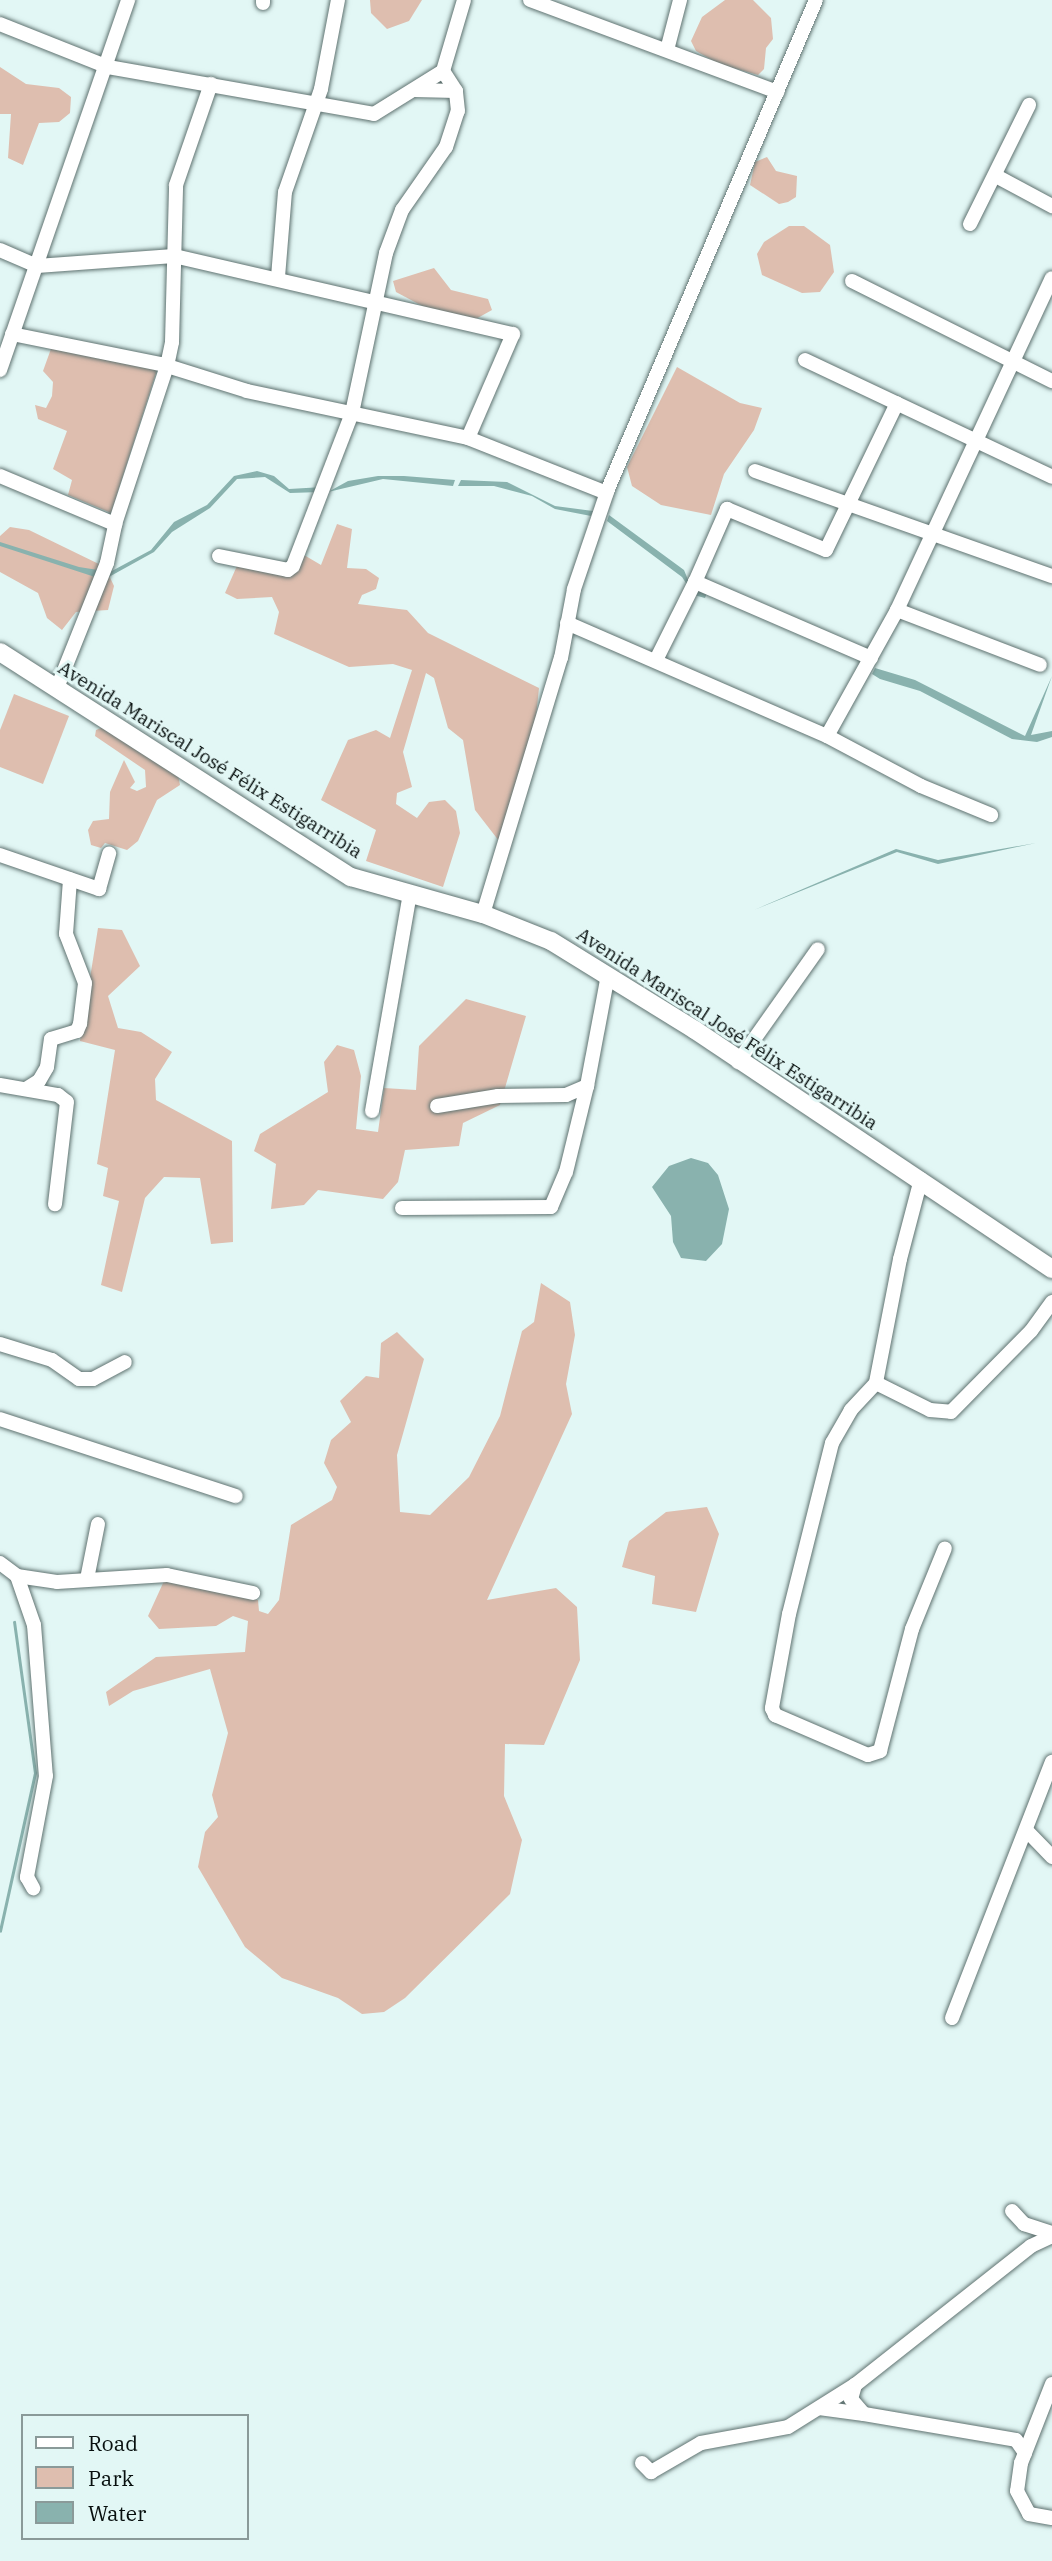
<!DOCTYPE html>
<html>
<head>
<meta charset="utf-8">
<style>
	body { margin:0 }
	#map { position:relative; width:1052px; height:2561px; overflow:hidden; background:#e2f7f5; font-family:"IBM Plex Serif",serif }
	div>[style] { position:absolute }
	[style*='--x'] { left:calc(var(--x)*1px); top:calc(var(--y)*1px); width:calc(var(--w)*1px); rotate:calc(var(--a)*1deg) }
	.green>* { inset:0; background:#debeaf }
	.water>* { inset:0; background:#89b2ae }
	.stream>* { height:2.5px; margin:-1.25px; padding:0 1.25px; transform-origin:1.25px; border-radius:1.25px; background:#89b2ae }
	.roads { filter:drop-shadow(0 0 2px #5f7270) drop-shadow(0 0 2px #5f7270) }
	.minor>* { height:14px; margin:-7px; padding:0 7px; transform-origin:7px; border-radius:7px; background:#fff }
	.major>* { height:18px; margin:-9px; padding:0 9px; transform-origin:9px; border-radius:9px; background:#fff }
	span { translate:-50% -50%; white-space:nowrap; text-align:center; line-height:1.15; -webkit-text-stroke:6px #e2f7f5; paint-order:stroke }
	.street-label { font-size:19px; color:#070f0e }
	.legend { position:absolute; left:21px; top:2414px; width:228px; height:126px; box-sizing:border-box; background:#e2f7f5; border:2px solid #8a9a99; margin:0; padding:9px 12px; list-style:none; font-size:21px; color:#070f0e }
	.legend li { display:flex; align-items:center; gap:14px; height:35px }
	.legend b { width:35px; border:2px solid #8a9a99 }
</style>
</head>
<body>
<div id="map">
	<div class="green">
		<div style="clip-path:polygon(370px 0,422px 0,409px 21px,387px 29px,371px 13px)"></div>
		<div style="clip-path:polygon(725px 0,753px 0,771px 18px,773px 39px,766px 48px,764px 69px,758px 75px,719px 64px,696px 51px,691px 41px,702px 17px)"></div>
		<div style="clip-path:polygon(0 67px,26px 84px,59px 88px,71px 97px,70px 113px,59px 122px,39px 123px,23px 165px,8px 158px,11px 114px,0 114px)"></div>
		<div style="clip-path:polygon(767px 157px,776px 171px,797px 176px,796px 197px,788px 202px,779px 204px,750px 185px,755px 162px)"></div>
		<div style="clip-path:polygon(789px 226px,804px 226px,830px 245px,834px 272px,820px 292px,802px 293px,762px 275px,757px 254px,764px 242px)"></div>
		<div style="clip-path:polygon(434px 268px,451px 290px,488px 299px,492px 310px,474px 320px,441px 316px,396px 292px,393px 281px)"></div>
		<div style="clip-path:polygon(52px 346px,157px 370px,111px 513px,68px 495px,72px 480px,53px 469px,67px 431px,38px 419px,35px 405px,46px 408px,52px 396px,53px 382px,43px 371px)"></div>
		<div style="clip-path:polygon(677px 367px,740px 403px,762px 408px,754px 430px,724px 474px,711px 515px,661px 505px,632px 486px,627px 467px)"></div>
		<div style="clip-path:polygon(337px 524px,352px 529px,347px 568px,366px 569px,379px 578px,376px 589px,362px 595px,358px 604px,407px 610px,428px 633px,539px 688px,536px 717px,499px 841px,475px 810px,463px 740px,448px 728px,434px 678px,426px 673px,403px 752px,412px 787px,397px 793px,396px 804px,417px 818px,429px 802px,445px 800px,456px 811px,460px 833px,443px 887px,366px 861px,376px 830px,321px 800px,348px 740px,376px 730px,390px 738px,412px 670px,393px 664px,349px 667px,274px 634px,279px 612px,272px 597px,237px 599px,225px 593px,240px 559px,289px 566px,304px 555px,321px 565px)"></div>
		<div style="clip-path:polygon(10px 527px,29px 530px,105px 567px,114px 586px,108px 610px,76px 612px,62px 630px,47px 618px,38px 593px,0 572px,0 536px)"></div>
		<div style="clip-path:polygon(14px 694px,69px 716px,43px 784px,0 767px,0 730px)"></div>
		<div style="clip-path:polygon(103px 727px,178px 775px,180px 785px,157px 800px,138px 841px,127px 850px,105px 843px,101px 848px,91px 845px,88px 830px,93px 821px,109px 819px,110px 792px,124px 760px,135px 782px,130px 788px,137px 791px,146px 787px,145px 770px,95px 736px,96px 730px)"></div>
		<div style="clip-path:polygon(98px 928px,122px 930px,140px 966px,108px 996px,118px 1028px,141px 1032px,172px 1052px,155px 1079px,156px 1100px,232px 1141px,233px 1242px,211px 1244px,200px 1178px,164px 1177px,145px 1198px,122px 1292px,101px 1285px,119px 1201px,103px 1196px,108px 1168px,97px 1164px,115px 1050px,80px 1041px)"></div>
		<div style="clip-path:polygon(466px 999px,526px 1016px,500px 1105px,463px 1123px,459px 1146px,405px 1150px,398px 1182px,383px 1199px,318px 1190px,304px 1205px,271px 1209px,276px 1164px,254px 1151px,260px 1134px,328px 1092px,324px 1062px,337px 1045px,354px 1050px,361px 1076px,356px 1129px,378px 1132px,384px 1088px,416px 1090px,419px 1046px)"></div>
		<div style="clip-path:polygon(541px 1283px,570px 1302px,575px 1335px,566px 1384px,572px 1414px,487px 1600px,556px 1588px,577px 1607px,580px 1660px,544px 1745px,505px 1744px,504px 1796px,522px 1840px,510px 1894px,405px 1998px,384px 2012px,362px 2014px,338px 1998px,282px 1978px,245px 1947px,198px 1867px,205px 1832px,218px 1817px,212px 1795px,228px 1733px,210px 1669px,133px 1691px,109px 1706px,106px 1692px,156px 1657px,245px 1652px,248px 1621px,233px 1616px,216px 1626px,159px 1629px,148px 1616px,164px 1581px,258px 1600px,259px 1611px,268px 1614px,279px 1600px,291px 1525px,332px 1500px,337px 1487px,324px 1463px,331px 1440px,351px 1422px,340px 1401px,366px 1376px,379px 1378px,381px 1343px,397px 1332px,424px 1359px,397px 1455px,400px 1512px,430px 1515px,469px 1477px,500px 1416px,522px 1331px,534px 1322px)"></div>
		<div style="clip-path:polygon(707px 1507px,719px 1534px,696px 1612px,652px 1604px,655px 1576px,622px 1567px,629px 1541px,666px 1512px)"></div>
	</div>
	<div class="water">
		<div style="clip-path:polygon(257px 471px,274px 476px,289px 489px,323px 487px,321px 492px,290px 493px,265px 477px,237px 479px,210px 508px,172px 532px,154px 552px,107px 578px,110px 572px,151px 550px,174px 522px,207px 505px,234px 476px)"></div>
		<div style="clip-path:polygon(378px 476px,404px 476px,455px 480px,453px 486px,383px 479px,328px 492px,348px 481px)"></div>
		<div style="clip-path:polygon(461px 480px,507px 482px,555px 506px,593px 511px,591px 516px,555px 509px,532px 496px,494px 486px,458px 486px)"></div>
		<div style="clip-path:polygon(609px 515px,684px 570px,691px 587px,707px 593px,705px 598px,694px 595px,682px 577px,607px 521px)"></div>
		<div style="clip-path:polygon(0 542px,79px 567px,98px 570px,95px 577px,0 546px)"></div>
		<div style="clip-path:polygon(875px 668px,915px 680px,1025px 736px,1052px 676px,1031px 735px,1052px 731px,1052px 737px,1037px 742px,1012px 739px,920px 691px,880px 679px,872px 674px)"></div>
		<div style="clip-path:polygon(1036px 843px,938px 864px,897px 852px,754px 910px,896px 849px,938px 860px)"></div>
		<div style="clip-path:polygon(691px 1158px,708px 1163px,718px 1175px,729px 1209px,722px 1244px,706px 1261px,681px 1258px,673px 1242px,671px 1216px,652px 1187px,669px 1166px)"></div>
	</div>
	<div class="stream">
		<div style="--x:0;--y:1931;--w:162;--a:-77.5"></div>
		<div style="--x:35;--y:1773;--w:152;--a:-97.9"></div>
	</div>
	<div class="roads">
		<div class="minor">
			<div style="--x:530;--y:0;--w:264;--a:20.4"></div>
			<div style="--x:263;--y:3;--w:3;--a:-90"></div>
			<div style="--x:0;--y:24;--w:116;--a:21.7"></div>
			<div style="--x:108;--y:67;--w:270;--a:10"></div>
			<div style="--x:374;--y:114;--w:81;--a:-31.9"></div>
			<div style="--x:443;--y:71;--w:74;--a:-73.5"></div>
			<div style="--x:667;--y:50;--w:52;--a:-75.4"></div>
			<div style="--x:414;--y:90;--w:42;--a:1.4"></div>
			<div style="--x:996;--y:176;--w:64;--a:28.2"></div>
			<div style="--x:970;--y:224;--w:133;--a:-63.6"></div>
			<div style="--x:0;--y:250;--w:40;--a:23.4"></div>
			<div style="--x:37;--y:266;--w:137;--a:-4.2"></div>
			<div style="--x:174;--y:256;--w:348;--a:13"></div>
			<div style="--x:513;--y:334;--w:113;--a:113.4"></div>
			<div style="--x:278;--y:277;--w:85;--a:-85.3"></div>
			<div style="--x:285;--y:192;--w:109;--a:-70.7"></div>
			<div style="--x:321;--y:89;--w:91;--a:-79.2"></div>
			<div style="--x:852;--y:281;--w:224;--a:26.6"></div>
			<div style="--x:12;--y:334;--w:152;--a:11.4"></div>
			<div style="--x:161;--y:364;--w:90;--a:17.4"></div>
			<div style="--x:247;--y:391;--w:226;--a:12"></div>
			<div style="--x:468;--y:438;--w:149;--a:21.6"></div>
			<div style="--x:805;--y:360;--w:273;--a:25.3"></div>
			<div style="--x:0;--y:370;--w:392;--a:-70.9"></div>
			<div style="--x:755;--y:471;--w:315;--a:19.5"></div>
			<div style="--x:0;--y:476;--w:125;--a:22.7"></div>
			<div style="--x:219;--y:556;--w:70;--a:11.5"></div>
			<div style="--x:288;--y:570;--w:6;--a:-39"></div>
			<div style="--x:293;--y:566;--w:164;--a:-68.9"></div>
			<div style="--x:352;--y:413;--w:164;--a:-78"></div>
			<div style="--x:386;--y:253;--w:46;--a:-69.6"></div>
			<div style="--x:402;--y:210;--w:77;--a:-55.1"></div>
			<div style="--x:446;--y:147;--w:38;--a:-72"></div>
			<div style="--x:458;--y:111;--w:20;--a:-96"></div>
			<div style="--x:456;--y:91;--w:24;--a:-123"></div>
			<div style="--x:897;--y:610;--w:153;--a:21"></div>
			<div style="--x:567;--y:623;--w:283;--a:23.5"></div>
			<div style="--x:827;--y:736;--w:106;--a:28"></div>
			<div style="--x:921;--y:786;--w:76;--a:22.5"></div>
			<div style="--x:871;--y:658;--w:192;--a:-156.6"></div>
			<div style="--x:695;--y:582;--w:80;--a:-66.3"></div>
			<div style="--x:727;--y:509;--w:107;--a:22.5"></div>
			<div style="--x:826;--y:550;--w:163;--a:-64.2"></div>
			<div style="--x:656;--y:660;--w:87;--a:-63.4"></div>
			<div style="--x:57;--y:688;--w:135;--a:-68.2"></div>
			<div style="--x:107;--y:563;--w:40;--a:-78"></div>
			<div style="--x:115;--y:524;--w:166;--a:-71.8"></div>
			<div style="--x:167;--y:366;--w:25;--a:-78"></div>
			<div style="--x:172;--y:342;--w:157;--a:-88.5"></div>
			<div style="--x:176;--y:185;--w:107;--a:-70.9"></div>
			<div style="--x:827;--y:736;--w:144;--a:-60.9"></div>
			<div style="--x:897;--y:610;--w:366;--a:-65"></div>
			<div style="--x:0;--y:855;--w:105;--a:19"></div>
			<div style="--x:99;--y:889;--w:37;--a:-74"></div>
			<div style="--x:483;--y:914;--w:268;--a:-73.1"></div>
			<div style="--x:561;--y:658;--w:70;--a:-79.3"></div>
			<div style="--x:574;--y:589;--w:106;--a:-71.2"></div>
			<div style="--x:608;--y:489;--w:531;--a:-66.96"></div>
			<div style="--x:738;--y:1062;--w:138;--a:-54.7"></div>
			<div style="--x:0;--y:1085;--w:59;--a:9.8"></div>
			<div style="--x:58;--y:1095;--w:11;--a:38"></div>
			<div style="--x:67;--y:1102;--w:103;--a:96.7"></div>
			<div style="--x:26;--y:1089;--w:15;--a:-32"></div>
			<div style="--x:39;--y:1081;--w:16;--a:-60"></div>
			<div style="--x:47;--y:1067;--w:28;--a:-82"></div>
			<div style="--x:51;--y:1039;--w:27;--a:-17"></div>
			<div style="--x:77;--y:1031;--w:8;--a:-67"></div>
			<div style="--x:80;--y:1024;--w:41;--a:-83"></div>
			<div style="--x:85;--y:983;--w:53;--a:-111.2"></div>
			<div style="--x:66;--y:934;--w:55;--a:-85.8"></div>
			<div style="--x:437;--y:1106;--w:62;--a:-9.3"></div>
			<div style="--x:498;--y:1096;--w:68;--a:-0.8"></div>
			<div style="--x:566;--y:1095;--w:23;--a:-23"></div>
			<div style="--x:587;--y:1086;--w:113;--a:-79.3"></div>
			<div style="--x:372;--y:1111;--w:220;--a:-80.1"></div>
			<div style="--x:921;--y:1179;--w:83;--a:104.7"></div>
			<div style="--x:900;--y:1259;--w:126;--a:101"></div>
			<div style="--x:876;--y:1383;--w:37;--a:133"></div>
			<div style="--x:851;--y:1410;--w:38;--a:120"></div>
			<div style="--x:832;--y:1443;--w:176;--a:104.1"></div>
			<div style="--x:789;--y:1614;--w:96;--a:100.3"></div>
			<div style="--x:772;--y:1708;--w:8;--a:67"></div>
			<div style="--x:775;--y:1715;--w:101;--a:23.3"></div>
			<div style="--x:868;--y:1755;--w:13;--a:-18"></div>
			<div style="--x:880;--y:1751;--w:126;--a:-75.3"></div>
			<div style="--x:912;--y:1629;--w:87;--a:-67.8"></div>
			<div style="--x:402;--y:1208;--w:149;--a:-0.4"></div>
			<div style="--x:551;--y:1207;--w:38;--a:-67"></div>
			<div style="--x:566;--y:1172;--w:89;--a:-76.3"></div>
			<div style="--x:0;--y:1344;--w:54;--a:17.1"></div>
			<div style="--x:52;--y:1360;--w:33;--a:35"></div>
			<div style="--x:79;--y:1379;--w:14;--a:0"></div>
			<div style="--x:93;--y:1379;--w:36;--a:-28"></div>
			<div style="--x:876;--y:1383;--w:60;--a:26.6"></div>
			<div style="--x:930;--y:1410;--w:21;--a:5"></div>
			<div style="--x:951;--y:1412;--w:114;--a:-45.4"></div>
			<div style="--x:1031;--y:1331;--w:36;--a:-54"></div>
			<div style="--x:0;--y:1419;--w:248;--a:18.1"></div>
			<div style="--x:0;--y:1563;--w:21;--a:37"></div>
			<div style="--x:17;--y:1576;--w:52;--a:70.9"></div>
			<div style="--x:34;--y:1625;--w:151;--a:85.5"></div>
			<div style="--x:46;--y:1776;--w:103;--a:100.7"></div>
			<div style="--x:27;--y:1877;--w:13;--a:61"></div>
			<div style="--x:17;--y:1576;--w:40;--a:8.5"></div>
			<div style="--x:57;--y:1582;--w:110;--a:-3.6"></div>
			<div style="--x:167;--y:1575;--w:88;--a:11.8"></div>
			<div style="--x:87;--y:1579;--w:56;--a:-78.7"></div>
			<div style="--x:1028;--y:1832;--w:35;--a:46"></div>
			<div style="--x:952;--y:2018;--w:275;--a:-68.7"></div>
			<div style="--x:1012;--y:2211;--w:18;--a:47"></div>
			<div style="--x:1024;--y:2224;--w:29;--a:18"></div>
			<div style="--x:1052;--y:2384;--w:85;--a:111.4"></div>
			<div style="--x:1021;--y:2463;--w:28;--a:98"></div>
			<div style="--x:1017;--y:2491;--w:26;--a:62"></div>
			<div style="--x:1029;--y:2514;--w:23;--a:10"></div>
			<div style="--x:819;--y:2408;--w:45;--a:7.6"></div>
			<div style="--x:864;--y:2414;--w:20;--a:-131"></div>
			<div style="--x:851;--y:2399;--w:15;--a:-74"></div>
			<div style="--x:864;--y:2414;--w:154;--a:9.7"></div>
			<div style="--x:1016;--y:2440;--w:16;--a:55"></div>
			<div style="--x:642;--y:2463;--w:13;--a:45"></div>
			<div style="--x:651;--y:2472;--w:58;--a:-30.1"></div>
			<div style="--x:701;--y:2443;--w:88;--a:-10.4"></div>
			<div style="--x:788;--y:2427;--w:79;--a:-32.1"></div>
			<div style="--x:855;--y:2385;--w:224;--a:-38.3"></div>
			<div style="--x:1031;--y:2246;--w:23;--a:-25"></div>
		</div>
		<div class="major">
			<div style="--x:0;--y:652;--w:417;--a:32.7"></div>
			<div style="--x:351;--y:877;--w:137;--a:15.7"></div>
			<div style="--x:483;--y:914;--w:73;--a:21.7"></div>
			<div style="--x:551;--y:941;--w:169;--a:31.7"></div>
			<div style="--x:695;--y:1030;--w:430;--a:33.8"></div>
		</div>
	</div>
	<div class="street-label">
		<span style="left:210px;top:760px;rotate:32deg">Avenida Mariscal José Félix Estigarribia</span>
		<span style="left:727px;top:1029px;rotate:33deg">Avenida Mariscal José Félix Estigarribia</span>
	</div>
	<ul class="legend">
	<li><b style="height:9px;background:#fff"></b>Road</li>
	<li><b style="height:19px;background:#debeaf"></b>Park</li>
	<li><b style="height:19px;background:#89b2ae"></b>Water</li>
	</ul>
</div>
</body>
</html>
